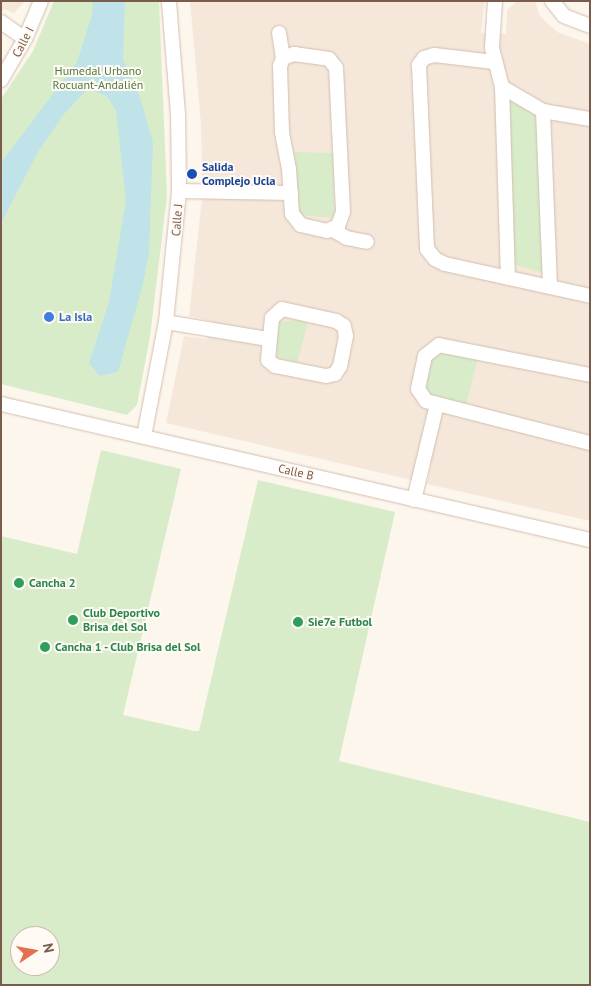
<!DOCTYPE html>
<html>
<head>
<meta charset="utf-8">
<style>
	body { margin:0 }
	#map { position:relative; width:591px; height:986px; overflow:hidden; background:#fdf6ec; font-family:"PT Sans",sans-serif }
	div>[style] { position:absolute }
	[style*='--x'] { left:calc(var(--x)*1px); top:calc(var(--y)*1px); width:calc(var(--w)*1px); rotate:calc(var(--a)*1deg) }
	.residential>* { inset:0; background:#f5e8da }
	.green>* { inset:0; background:#d8ecc9 }
	.water>* { inset:0; background:#bfe3e8 }
	.roads { filter:drop-shadow(0 0 1px #d1beb0) drop-shadow(0 0 1px #d1beb0) }
	.minor>* { height:14px; margin:-7px; padding:0 7px; transform-origin:7px; border-radius:7px; background:#fff }
	.dots>* { width:14px; height:14px; translate:-50% -50%; box-sizing:border-box; border:2px solid #fffaf3; border-radius:50% }
	span { translate:-50% -50%; white-space:nowrap; text-align:center; line-height:1.15; -webkit-text-stroke:4px #fffaf3; paint-order:stroke }
	.street-label { font-size:12px; color:#7a5c4d }
	.park-label { font-size:12px; color:#537a41 }
	.transit-label { font-size:12px; color:#164399; font-weight:700 }
	.left { translate:0 -50%; text-align:left }
	.shop-label { font-size:12px; color:#366cbe; font-weight:700 }
	.leisure-label { font-size:12px; color:#27864d; font-weight:700 }
	.frame { position:absolute; inset:0; border:2px solid #7a5c4d; pointer-events:none }
	.north { position:absolute; left:10px; top:926px; width:50px; height:50px; box-sizing:border-box; background:#fffaf3; border:1px solid #cabbb1; border-radius:50%; rotate:78deg; font-size:14px; font-weight:700; line-height:20px; text-align:center; color:#7a5c4d }
	.north::after { content:''; display:block; margin:auto; width:18px; height:22px; background:#e76f51; clip-path:polygon(50% 0,100% 100%,50% 72%,0 100%) }
</style>
</head>
<body>
<div id="map">
	<div class="residential">
		<div style="clip-path:polygon(1px 1px,25px 1px,14px 13px,4px 9px,1px 13px)"></div>
		<div style="clip-path:polygon(190px 1px,485px 1px,481px 33px,506px 34px,507px 10px,517px 1px,535px 1px,540px 16px,557px 32px,590px 44px,590px 521px,427px 484px,431px 463px,417px 460px,412px 480px,166px 423px,184px 336px,207px 339px,211px 321px,189px 316px,202px 199px,223px 198px,223px 182px,205px 182px,202px 175px,201px 124px)"></div>
	</div>
	<div class="green">
		<div style="clip-path:polygon(54px 1px,159px 1px,167px 196px,150px 337px,137px 405px,127px 415px,1px 384px,1px 99px,33px 51px)"></div>
		<div style="clip-path:polygon(506px 99px,537px 115px,545px 273px,511px 264px)"></div>
		<div style="clip-path:polygon(295px 152px,333px 153px,334px 218px,298px 215px)"></div>
		<div style="clip-path:polygon(297px 320px,308px 323px,297px 363px,278px 357px,273px 341px,280px 322px)"></div>
		<div style="clip-path:polygon(437px 352px,478px 358px,466px 405px,425px 395px,423px 390px,432px 354px)"></div>
		<div style="clip-path:polygon(evenodd,101px 450px,181px 469px,123px 715px,194px 731px,199px 731px,258px 480px,395px 512px,339px 761px,590px 822px,590px 985px,1px 985px,1px 536px,77px 554px,101px 450px,20px 936px,50px 936px,50px 966px,20px 966px,20px 936px)"></div>
	</div>
	<div class="water">
		<div style="clip-path:polygon(93px 1px,125px 1px,123px 59px,141px 100px,153px 143px,149px 252px,143px 284px,118px 372px,99px 376px,89px 363px,109px 302px,126px 200px,116px 111px,107px 96px,88px 89px,64px 114px,38px 152px,1px 223px,1px 163px,77px 62px,92px 15px)"></div>
	</div>
	<div class="roads">
		<div class="minor">
			<div style="--x:495;--y:1;--w:47;--a:93.7"></div>
			<div style="--x:492;--y:48;--w:40;--a:75.6"></div>
			<div style="--x:502;--y:87;--w:191;--a:88.2"></div>
			<div style="--x:552;--y:1;--w:19;--a:51"></div>
			<div style="--x:564;--y:16;--w:28;--a:21"></div>
			<div style="--x:1;--y:22;--w:29;--a:35"></div>
			<div style="--x:279;--y:33;--w:25;--a:81"></div>
			<div style="--x:294;--y:54;--w:35;--a:8"></div>
			<div style="--x:329;--y:59;--w:11;--a:52"></div>
			<div style="--x:336;--y:68;--w:144;--a:87.2"></div>
			<div style="--x:343;--y:212;--w:15;--a:110"></div>
			<div style="--x:338;--y:226;--w:12;--a:156"></div>
			<div style="--x:327;--y:231;--w:27;--a:-167"></div>
			<div style="--x:301;--y:225;--w:14;--a:-129"></div>
			<div style="--x:292;--y:214;--w:45;--a:-93.8"></div>
			<div style="--x:289;--y:169;--w:38;--a:-101"></div>
			<div style="--x:282;--y:132;--w:66;--a:-91.7"></div>
			<div style="--x:280;--y:66;--w:9;--a:-69"></div>
			<div style="--x:283;--y:58;--w:12;--a:-20"></div>
			<div style="--x:494;--y:62;--w:60;--a:-173.3"></div>
			<div style="--x:434;--y:55;--w:10;--a:163"></div>
			<div style="--x:424;--y:58;--w:9;--a:126"></div>
			<div style="--x:419;--y:65;--w:184;--a:87.5"></div>
			<div style="--x:427;--y:249;--w:13;--a:51"></div>
			<div style="--x:435;--y:259;--w:11;--a:27"></div>
			<div style="--x:445;--y:264;--w:148;--a:12.4"></div>
			<div style="--x:1;--y:80;--w:48;--a:-59.7"></div>
			<div style="--x:25;--y:39;--w:41;--a:-67.2"></div>
			<div style="--x:502;--y:87;--w:48;--a:30.3"></div>
			<div style="--x:543;--y:111;--w:48;--a:9.7"></div>
			<div style="--x:543;--y:111;--w:176;--a:87.7"></div>
			<div style="--x:179;--y:191;--w:112;--a:1"></div>
			<div style="--x:333;--y:230;--w:16;--a:30"></div>
			<div style="--x:347;--y:238;--w:20;--a:11"></div>
			<div style="--x:282;--y:309;--w:55;--a:12.5"></div>
			<div style="--x:336;--y:321;--w:9;--a:32"></div>
			<div style="--x:344;--y:326;--w:10;--a:79"></div>
			<div style="--x:346;--y:336;--w:31;--a:101"></div>
			<div style="--x:340;--y:366;--w:9;--a:122"></div>
			<div style="--x:335;--y:374;--w:9;--a:167"></div>
			<div style="--x:326;--y:376;--w:52;--a:-168.9"></div>
			<div style="--x:275;--y:366;--w:9;--a:-139"></div>
			<div style="--x:268;--y:360;--w:42;--a:-84.6"></div>
			<div style="--x:272;--y:318;--w:13;--a:-42"></div>
			<div style="--x:166;--y:322;--w:103;--a:9.5"></div>
			<div style="--x:590;--y:375;--w:154;--a:-168.8"></div>
			<div style="--x:439;--y:345;--w:18;--a:142"></div>
			<div style="--x:425;--y:356;--w:34;--a:102"></div>
			<div style="--x:418;--y:389;--w:14;--a:56"></div>
			<div style="--x:426;--y:401;--w:169;--a:14.4"></div>
			<div style="--x:1;--y:404;--w:604;--a:13"></div>
			<div style="--x:144;--y:436;--w:116;--a:-79.1"></div>
			<div style="--x:166;--y:322;--w:132;--a:-84.3"></div>
			<div style="--x:179;--y:191;--w:77;--a:-90.7"></div>
			<div style="--x:178;--y:114;--w:113;--a:-94.6"></div>
			<div style="--x:414;--y:500;--w:99;--a:-76.5"></div>
		</div>
	</div>
	<div class="dots">
		<div style="left:192px;top:174px;background:#1a4fb4"></div>
		<div style="left:49px;top:317px;background:#3f7fe0"></div>
		<div style="left:19px;top:583px;background:#2e9e5b"></div>
		<div style="left:73px;top:620px;background:#2e9e5b"></div>
		<div style="left:298px;top:622px;background:#2e9e5b"></div>
		<div style="left:45px;top:647px;background:#2e9e5b"></div>
	</div>
	<div class="street-label">
		<span style="left:23px;top:42px;rotate:-63deg">Calle I</span>
		<span style="left:177px;top:220px;rotate:-86deg">Calle J</span>
		<span style="left:296px;top:472px;rotate:13deg">Calle B</span>
	</div>
	<div class="park-label">
		<span style="left:98px;top:78px">Humedal Urbano<br>Rocuant-Andalién</span>
	</div>
	<div class="transit-label">
		<span class="left" style="left:202px;top:174px">Salida<br>Complejo Ucla</span>
	</div>
	<div class="shop-label">
		<span class="left" style="left:59px;top:317px">La Isla</span>
	</div>
	<div class="leisure-label">
		<span class="left" style="left:29px;top:583px">Cancha 2</span>
		<span class="left" style="left:83px;top:620px">Club Deportivo<br>Brisa del Sol</span>
		<span class="left" style="left:308px;top:622px">Sie7e Futbol</span>
		<span class="left" style="left:55px;top:647px">Cancha 1 - Club Brisa del Sol</span>
	</div>
	<div class="frame"></div>
	<div class="north">N</div>
</div>
</body>
</html>
